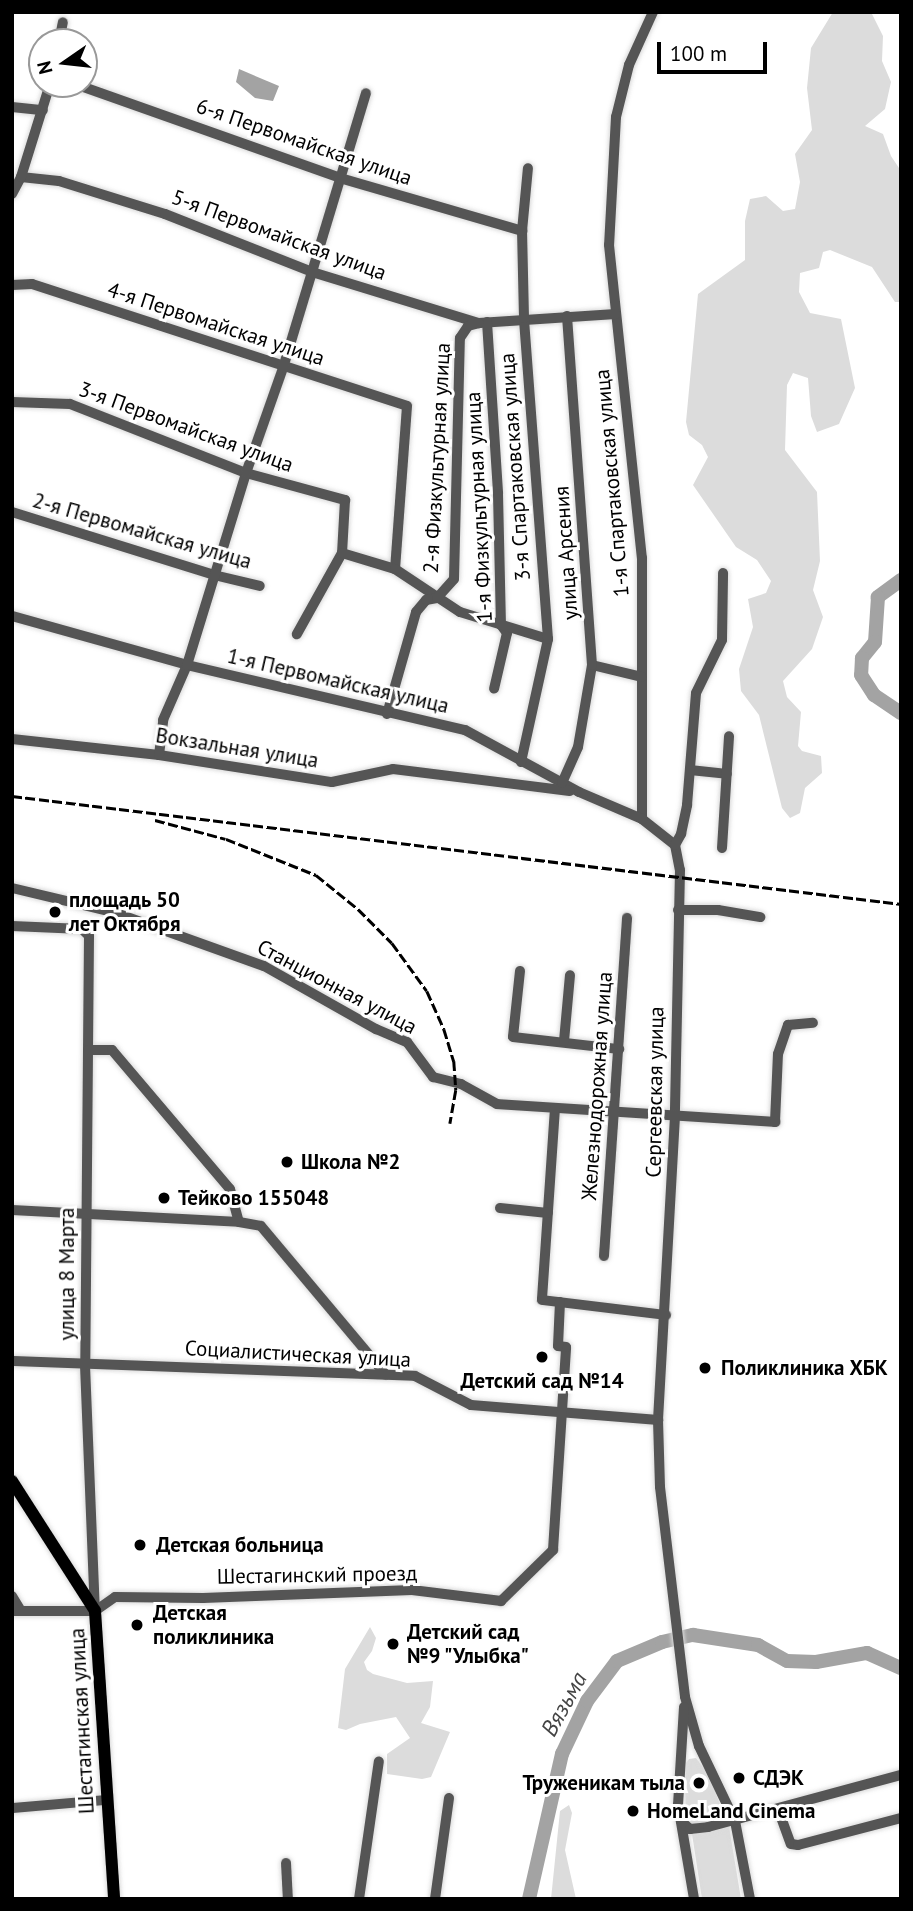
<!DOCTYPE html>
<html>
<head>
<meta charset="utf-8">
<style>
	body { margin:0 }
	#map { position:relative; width:913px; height:1911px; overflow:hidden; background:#fff; font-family:"PT Sans",sans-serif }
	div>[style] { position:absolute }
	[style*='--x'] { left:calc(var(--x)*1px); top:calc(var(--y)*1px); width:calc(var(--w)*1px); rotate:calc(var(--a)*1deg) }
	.green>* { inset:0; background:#dcdcdc }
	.water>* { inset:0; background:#a3a3a3 }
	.river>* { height:14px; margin:-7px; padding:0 7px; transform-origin:7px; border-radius:7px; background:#a3a3a3 }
	.roads { filter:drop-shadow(0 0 2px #dbdbdb) drop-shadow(0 0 2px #dbdbdb) }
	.minor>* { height:10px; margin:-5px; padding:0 5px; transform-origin:5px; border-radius:5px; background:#555 }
	.major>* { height:12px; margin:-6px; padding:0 6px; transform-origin:6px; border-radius:6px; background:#000 }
	.rail>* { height:2.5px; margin-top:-1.25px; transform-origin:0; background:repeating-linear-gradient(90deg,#000 0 10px,transparent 0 13.5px) }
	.dots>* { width:19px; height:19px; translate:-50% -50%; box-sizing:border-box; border:4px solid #fff; border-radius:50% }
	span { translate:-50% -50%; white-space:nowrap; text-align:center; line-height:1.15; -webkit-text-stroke:6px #fff; paint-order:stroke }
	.street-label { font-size:21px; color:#000 }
	.poi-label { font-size:21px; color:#000; font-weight:700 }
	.left { translate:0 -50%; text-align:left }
	.right { translate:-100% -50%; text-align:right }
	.water-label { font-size:23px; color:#444; font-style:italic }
	.frame { position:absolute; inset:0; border:14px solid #000; pointer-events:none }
	.north { position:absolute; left:28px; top:28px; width:70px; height:70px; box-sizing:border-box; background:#fff; border:2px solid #999; border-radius:50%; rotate:256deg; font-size:19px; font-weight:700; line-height:28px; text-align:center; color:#000 }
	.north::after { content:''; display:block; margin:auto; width:24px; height:32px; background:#000; clip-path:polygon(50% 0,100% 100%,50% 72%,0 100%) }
	.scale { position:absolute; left:657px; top:42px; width:110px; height:32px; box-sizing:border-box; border:4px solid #000; border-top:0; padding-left:9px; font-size:21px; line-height:24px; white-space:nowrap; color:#000; -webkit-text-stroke:5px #fff; paint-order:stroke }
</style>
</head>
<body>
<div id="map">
	<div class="green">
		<div style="clip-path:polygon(833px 12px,871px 12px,883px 36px,882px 61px,891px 82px,885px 109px,865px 126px,883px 134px,891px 156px,901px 171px,901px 302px,895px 302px,872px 267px,830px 250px,823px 252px,819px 268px,800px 273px,799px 292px,810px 313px,841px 319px,855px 388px,839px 424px,817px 432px,811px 416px,808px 378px,793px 373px,787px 385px,785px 450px,817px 492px,820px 561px,813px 590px,823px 617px,812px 649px,783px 681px,787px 697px,801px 712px,798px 746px,802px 751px,821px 756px,822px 773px,805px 788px,800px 813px,790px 818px,782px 808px,759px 715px,741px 691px,739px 669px,753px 627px,748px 599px,766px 593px,771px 581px,757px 560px,736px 547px,693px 485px,708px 457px,702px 445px,689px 435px,686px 422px,698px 294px,745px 260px,745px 221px,750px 199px,766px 196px,783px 211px,795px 209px,800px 182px,795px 154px,812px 130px,807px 88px,811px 48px)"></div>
		<div style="clip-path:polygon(370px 1627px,376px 1638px,372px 1651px,364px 1662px,367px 1670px,373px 1674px,407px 1683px,433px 1681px,430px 1707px,421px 1723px,450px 1732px,431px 1777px,422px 1779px,387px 1774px,387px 1754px,410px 1738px,396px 1717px,360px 1724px,346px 1730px,338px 1728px,345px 1669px)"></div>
		<div style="clip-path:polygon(696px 1758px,709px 1775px,725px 1818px,693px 1827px,686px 1820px,685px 1782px,686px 1763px,689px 1759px)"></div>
		<div style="clip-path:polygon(569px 1805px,572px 1813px,565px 1850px,576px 1899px,551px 1899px,560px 1811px)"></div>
		<div style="clip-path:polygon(729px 1826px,741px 1899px,702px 1899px,692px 1834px)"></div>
	</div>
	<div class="water">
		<div style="clip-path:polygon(239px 69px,279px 86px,273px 101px,255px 98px,236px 82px)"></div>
	</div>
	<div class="river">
		<div style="--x:901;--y:580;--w:29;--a:144"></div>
		<div style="--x:878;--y:597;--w:45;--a:93.8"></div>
		<div style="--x:875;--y:642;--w:21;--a:129"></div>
		<div style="--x:862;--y:658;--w:17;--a:93"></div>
		<div style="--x:861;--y:675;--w:24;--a:57"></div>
		<div style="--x:874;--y:695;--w:32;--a:34"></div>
		<div style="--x:529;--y:1899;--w:149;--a:-77.2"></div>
		<div style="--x:562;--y:1754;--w:59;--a:-64.7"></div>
		<div style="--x:587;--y:1701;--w:50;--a:-53.1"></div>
		<div style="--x:617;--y:1661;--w:49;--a:-22.9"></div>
		<div style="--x:662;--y:1642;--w:32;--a:-13"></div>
		<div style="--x:693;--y:1635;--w:66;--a:8.7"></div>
		<div style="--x:758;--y:1645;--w:33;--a:29"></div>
		<div style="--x:787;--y:1661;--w:29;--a:2"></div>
		<div style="--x:816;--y:1662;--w:52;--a:-10"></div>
		<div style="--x:867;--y:1653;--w:37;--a:24"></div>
	</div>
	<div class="roads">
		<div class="minor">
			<div style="--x:653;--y:12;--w:58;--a:114.4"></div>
			<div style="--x:629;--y:65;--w:54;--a:104"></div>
			<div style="--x:616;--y:117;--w:128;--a:93.1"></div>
			<div style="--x:609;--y:245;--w:315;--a:84"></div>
			<div style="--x:642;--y:558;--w:261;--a:90"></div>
			<div style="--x:642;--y:819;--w:42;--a:38.2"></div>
			<div style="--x:675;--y:845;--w:25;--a:79"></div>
			<div style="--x:680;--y:870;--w:246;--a:91.2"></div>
			<div style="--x:675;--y:1116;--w:304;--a:93.2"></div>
			<div style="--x:658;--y:1420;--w:67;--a:88.3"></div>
			<div style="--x:660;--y:1487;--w:211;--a:83.2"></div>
			<div style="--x:685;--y:1697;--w:51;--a:74.1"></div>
			<div style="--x:699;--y:1746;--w:83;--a:64.4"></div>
			<div style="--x:735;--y:1821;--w:79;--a:79.1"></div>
			<div style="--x:59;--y:42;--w:20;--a:-79"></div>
			<div style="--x:75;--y:84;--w:281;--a:19.5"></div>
			<div style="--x:340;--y:178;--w:190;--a:16.2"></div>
			<div style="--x:12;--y:107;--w:31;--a:6"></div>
			<div style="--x:21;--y:177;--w:38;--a:6"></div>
			<div style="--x:59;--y:181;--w:111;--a:17.3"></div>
			<div style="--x:165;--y:214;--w:158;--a:21.5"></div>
			<div style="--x:312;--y:272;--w:175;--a:17"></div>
			<div style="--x:479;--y:323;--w:137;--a:-3.8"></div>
			<div style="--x:12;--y:194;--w:19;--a:-62"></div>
			<div style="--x:21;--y:177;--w:97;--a:-72.7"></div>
			<div style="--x:12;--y:285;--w:20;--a:-3"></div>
			<div style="--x:32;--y:284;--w:394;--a:18"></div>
			<div style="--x:407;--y:406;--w:163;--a:94.2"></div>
			<div style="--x:487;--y:322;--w:172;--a:86.3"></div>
			<div style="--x:498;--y:494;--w:131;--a:88.7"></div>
			<div style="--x:501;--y:625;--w:10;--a:53"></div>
			<div style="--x:507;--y:633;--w:57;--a:103.1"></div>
			<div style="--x:12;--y:402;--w:58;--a:2"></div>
			<div style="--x:70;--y:404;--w:189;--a:21.4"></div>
			<div style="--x:246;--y:473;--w:103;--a:15.3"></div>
			<div style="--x:345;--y:500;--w:53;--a:93.2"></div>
			<div style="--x:342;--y:553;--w:93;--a:119.1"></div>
			<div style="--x:12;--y:512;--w:212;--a:17.3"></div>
			<div style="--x:214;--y:575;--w:47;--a:13.4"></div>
			<div style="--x:342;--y:553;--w:55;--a:16.8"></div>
			<div style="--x:395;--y:569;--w:78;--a:33.5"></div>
			<div style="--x:460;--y:612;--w:92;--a:17.1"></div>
			<div style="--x:12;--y:616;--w:182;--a:15.6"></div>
			<div style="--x:187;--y:665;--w:285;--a:13.2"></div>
			<div style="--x:465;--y:730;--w:130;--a:28.5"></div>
			<div style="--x:579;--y:792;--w:69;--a:23.2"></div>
			<div style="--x:592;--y:665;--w:51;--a:13.5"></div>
			<div style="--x:387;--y:714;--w:106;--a:-74.1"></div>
			<div style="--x:416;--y:612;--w:16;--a:-50"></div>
			<div style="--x:426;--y:600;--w:11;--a:-10"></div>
			<div style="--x:437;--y:598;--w:25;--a:-48"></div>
			<div style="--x:454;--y:579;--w:241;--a:-88.6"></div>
			<div style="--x:460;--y:338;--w:14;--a:-56"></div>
			<div style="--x:468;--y:326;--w:11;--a:-15"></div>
			<div style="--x:12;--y:739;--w:148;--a:6.2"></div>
			<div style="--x:159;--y:755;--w:175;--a:8.9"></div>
			<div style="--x:332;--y:782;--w:62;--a:-12"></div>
			<div style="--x:393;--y:769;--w:178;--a:7.1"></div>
			<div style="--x:159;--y:755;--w:35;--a:-83"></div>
			<div style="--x:163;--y:720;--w:60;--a:-66.4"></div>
			<div style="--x:187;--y:665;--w:201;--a:-72.9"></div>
			<div style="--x:246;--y:473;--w:111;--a:-70.6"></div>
			<div style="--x:283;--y:368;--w:287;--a:-73.2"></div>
			<div style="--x:521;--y:762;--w:126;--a:-77.6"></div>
			<div style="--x:548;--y:639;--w:322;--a:-94.3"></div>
			<div style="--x:524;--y:318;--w:87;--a:-91.3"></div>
			<div style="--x:522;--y:231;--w:63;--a:-84.6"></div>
			<div style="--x:690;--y:770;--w:37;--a:6"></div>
			<div style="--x:562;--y:783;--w:39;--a:-66"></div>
			<div style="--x:578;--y:747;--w:83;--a:-80.3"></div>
			<div style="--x:592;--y:665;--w:350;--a:-94.1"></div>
			<div style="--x:675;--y:845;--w:13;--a:-61"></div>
			<div style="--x:681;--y:834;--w:30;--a:-78"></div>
			<div style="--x:687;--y:805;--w:112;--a:-85.4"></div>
			<div style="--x:696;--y:693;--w:59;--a:-63.9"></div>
			<div style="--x:722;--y:640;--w:67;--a:-89.1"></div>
			<div style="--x:722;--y:848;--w:112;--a:-86.4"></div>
			<div style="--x:12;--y:888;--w:104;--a:13.4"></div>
			<div style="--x:113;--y:912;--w:160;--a:19.7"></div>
			<div style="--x:264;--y:966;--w:129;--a:29.4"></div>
			<div style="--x:376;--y:1029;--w:34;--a:23"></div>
			<div style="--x:407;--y:1042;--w:44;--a:53.4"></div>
			<div style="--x:433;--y:1077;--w:29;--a:14"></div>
			<div style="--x:461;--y:1084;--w:41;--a:29.1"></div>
			<div style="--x:497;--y:1104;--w:279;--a:3.7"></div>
			<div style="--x:775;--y:1122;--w:68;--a:-87.5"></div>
			<div style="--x:778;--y:1054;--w:31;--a:-71"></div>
			<div style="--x:788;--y:1025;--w:25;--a:-5"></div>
			<div style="--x:678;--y:910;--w:40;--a:0"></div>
			<div style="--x:718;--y:910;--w:43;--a:9.5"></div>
			<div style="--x:12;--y:926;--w:70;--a:2.5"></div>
			<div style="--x:82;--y:929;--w:10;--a:45"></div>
			<div style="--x:89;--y:936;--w:429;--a:90.5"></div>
			<div style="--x:85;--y:1365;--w:246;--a:87.7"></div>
			<div style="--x:520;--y:971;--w:66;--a:96.1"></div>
			<div style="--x:513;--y:1037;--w:107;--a:6.5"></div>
			<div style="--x:564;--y:1041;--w:66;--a:-84.8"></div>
			<div style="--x:88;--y:1050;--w:24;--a:0"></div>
			<div style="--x:112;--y:1050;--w:182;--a:49.7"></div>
			<div style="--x:230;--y:1189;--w:34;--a:75"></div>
			<div style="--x:239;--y:1222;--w:22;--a:10"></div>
			<div style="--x:261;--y:1226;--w:194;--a:50"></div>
			<div style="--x:555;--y:1108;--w:192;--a:93.9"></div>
			<div style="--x:542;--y:1300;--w:125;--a:6.9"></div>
			<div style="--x:500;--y:1208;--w:48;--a:5.9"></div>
			<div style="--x:12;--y:1210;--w:227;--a:3"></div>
			<div style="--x:604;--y:1256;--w:339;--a:-86.1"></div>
			<div style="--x:12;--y:1361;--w:403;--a:2.1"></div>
			<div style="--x:415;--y:1376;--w:63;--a:27.4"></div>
			<div style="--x:471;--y:1405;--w:188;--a:4.6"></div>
			<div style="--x:12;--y:1596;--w:17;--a:59"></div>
			<div style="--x:12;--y:1611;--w:83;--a:0"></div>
			<div style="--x:95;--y:1611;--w:24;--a:-35"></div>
			<div style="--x:115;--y:1597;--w:88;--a:0.7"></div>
			<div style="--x:203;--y:1598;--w:209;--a:-2.2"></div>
			<div style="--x:412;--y:1590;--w:90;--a:7"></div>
			<div style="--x:501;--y:1601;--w:73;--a:-44.4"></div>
			<div style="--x:553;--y:1550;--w:203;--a:-86.3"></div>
			<div style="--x:566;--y:1347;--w:8;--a:-173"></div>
			<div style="--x:558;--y:1346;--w:44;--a:-87.4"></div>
			<div style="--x:684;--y:1707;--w:98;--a:93.5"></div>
			<div style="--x:678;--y:1805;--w:95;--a:80.3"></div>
			<div style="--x:12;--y:1808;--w:93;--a:-4.9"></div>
			<div style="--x:778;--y:1809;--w:37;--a:70"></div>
			<div style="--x:791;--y:1844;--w:7;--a:8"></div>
			<div style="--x:798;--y:1845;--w:106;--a:-14.7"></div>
			<div style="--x:681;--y:1821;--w:12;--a:42"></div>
			<div style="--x:690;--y:1829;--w:18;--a:-6"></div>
			<div style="--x:708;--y:1827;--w:200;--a:-15.1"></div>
			<div style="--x:286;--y:1863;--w:36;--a:87"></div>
			<div style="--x:359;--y:1899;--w:139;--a:-81.8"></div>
			<div style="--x:435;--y:1899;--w:102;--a:-82.1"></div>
		</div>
		<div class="major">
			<div style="--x:12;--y:1481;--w:154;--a:57.4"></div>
			<div style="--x:95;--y:1611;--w:289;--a:86.2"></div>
		</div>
	</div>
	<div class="rail">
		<div style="--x:12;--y:796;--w:896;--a:6.93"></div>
		<div style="--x:155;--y:820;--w:73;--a:15"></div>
		<div style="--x:226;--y:839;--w:97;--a:21.8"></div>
		<div style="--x:316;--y:875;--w:54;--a:39"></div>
		<div style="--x:358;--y:909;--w:48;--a:45"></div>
		<div style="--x:392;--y:943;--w:59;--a:53.9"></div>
		<div style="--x:427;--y:991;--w:42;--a:65.9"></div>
		<div style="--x:444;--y:1029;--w:34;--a:73"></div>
		<div style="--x:454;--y:1061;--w:29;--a:86"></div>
		<div style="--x:456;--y:1090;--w:34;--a:100"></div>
	</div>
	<div class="dots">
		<div style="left:55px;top:912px;background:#000"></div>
		<div style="left:287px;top:1162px;background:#000"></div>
		<div style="left:164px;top:1198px;background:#000"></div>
		<div style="left:542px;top:1357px;background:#000"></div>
		<div style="left:705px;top:1368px;background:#000"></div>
		<div style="left:140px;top:1545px;background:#000"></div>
		<div style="left:137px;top:1625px;background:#000"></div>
		<div style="left:393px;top:1644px;background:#000"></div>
		<div style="left:739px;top:1778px;background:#000"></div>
		<div style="left:699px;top:1783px;background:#000"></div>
		<div style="left:633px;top:1811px;background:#000"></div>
	</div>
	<div class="street-label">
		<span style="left:304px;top:142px;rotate:19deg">6-я Первомайская улица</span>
		<span style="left:279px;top:235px;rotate:20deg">5-я Первомайская улица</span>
		<span style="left:216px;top:324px;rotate:18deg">4-я Первомайская улица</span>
		<span style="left:186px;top:427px;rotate:20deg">3-я Первомайская улица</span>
		<span style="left:437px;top:458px;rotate:-87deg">2-я Физкультурная улица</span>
		<span style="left:515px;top:467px;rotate:-94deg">3-я Спартаковская улица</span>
		<span style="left:612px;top:483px;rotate:-95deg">1-я Спартаковская улица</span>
		<span style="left:479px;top:507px;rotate:-93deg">1-я Физкультурная улица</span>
		<span style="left:142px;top:531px;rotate:16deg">2-я Первомайская улица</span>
		<span style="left:566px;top:553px;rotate:-94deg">улица Арсения</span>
		<span style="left:338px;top:681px;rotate:13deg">1-я Первомайская улица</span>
		<span style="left:237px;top:748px;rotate:9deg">Вокзальная улица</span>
		<span style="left:337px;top:987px;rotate:28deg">Станционная улица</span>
		<span style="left:597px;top:1086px;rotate:-86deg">Железнодорожная улица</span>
		<span style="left:655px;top:1092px;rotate:-89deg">Сергеевская улица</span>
		<span style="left:67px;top:1274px;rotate:-90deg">улица 8 Марта</span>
		<span style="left:298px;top:1354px;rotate:3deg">Социалистическая улица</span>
		<span style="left:317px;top:1575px;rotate:-1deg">Шестагинский проезд</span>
		<span style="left:82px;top:1721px;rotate:-93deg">Шестагинская улица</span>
	</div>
	<div class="poi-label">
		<span class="left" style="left:69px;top:912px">площадь 50<br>лет Октября</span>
		<span class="left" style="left:301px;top:1162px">Школа №2</span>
		<span class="left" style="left:178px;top:1198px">Тейково 155048</span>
		<span class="left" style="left:721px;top:1368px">Поликлиника ХБК</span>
		<span style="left:542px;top:1381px">Детский сад №14</span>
		<span class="left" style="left:156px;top:1545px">Детская больница</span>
		<span class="left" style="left:153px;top:1625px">Детская<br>поликлиника</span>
		<span class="left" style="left:407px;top:1644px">Детский сад<br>№9 "Улыбка"</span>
		<span class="left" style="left:753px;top:1778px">СДЭК</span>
		<span class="right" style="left:685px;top:1783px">Труженикам тыла</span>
		<span class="left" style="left:647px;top:1811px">HomeLand Cinema</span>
	</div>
	<div class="water-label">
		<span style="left:564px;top:1704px;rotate:-61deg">Вязьма</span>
	</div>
	<div class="frame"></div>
	<div class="north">N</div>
	<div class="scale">100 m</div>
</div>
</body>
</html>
